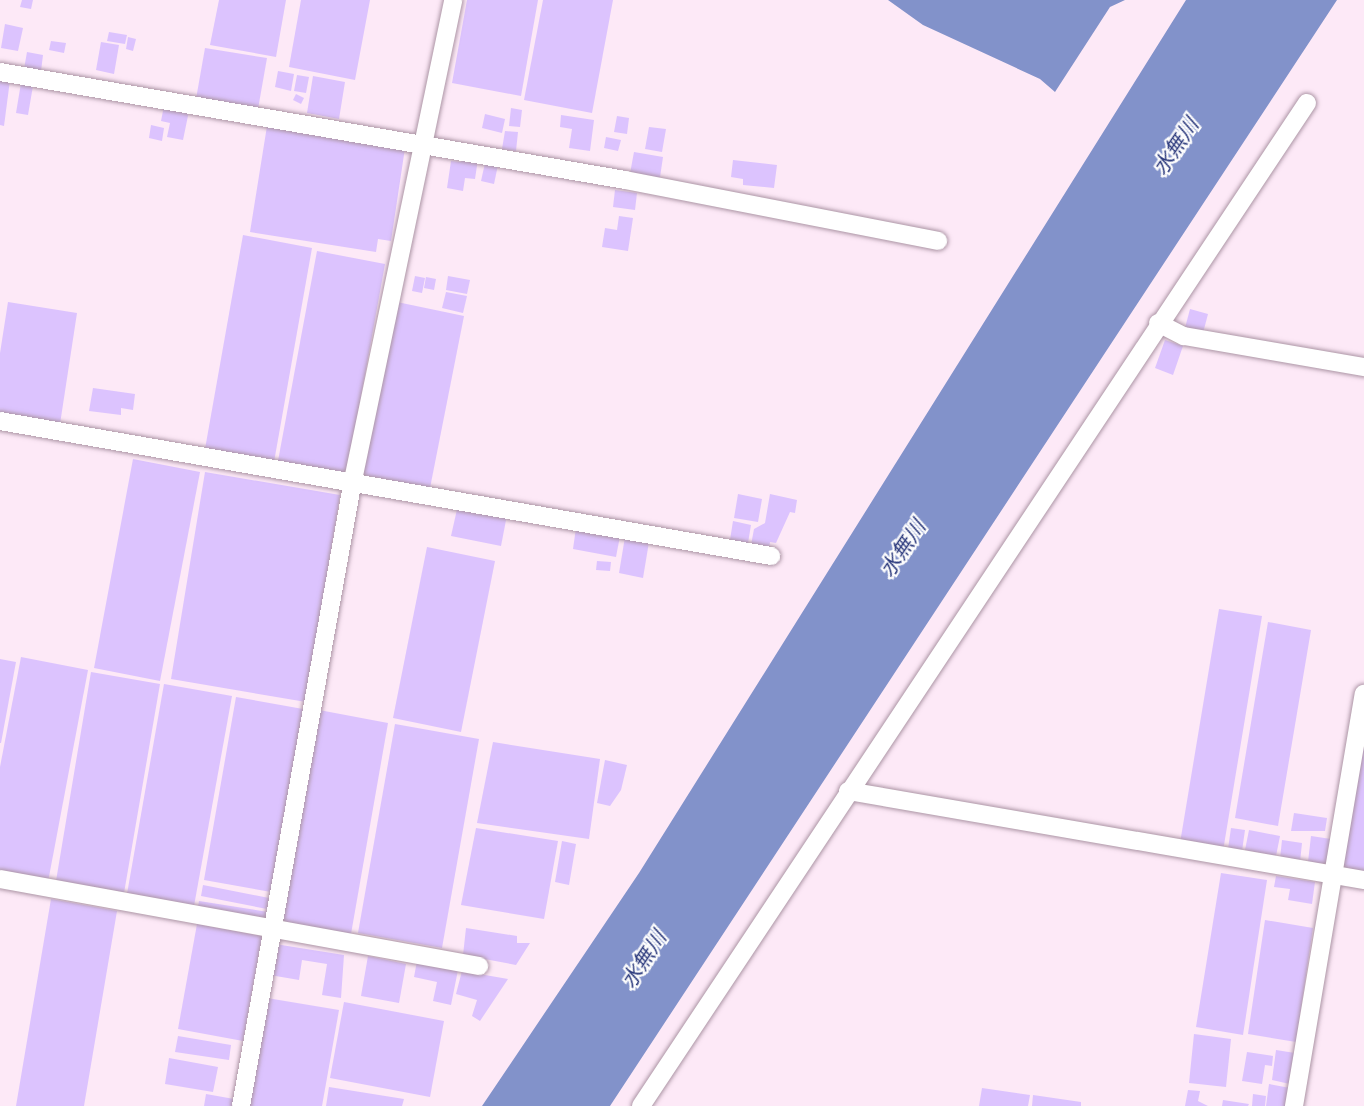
<!DOCTYPE html>
<html>
<head>
<meta charset="utf-8">
<style>
	body { margin:0 }
	#map { position:relative; width:1364px; height:1106px; overflow:hidden; background:#fde9f7; font-family:"Golos Text","Noto Sans JP",sans-serif }
	div>[style] { position:absolute }
	[style*='--x'] { left:calc(var(--x)*1px); top:calc(var(--y)*1px); width:calc(var(--w)*1px); rotate:calc(var(--a)*1deg) }
	.water>* { inset:0; background:#8292ca }
	.building>* { inset:0; background:#dcc3fe }
	.roads { filter:drop-shadow(0 0 2px #ac95a5) drop-shadow(0 0 2px #ac95a5) }
	.minor>* { height:18px; margin:-9px; padding:0 9px; transform-origin:9px; border-radius:9px; background:#fff }
	span { translate:-50% -50%; white-space:nowrap; text-align:center; line-height:1.15; -webkit-text-stroke:4.5px #fdfdfd; paint-order:stroke }
	.water-label { font-size:21px; color:#2c3a7d; font-style:italic }
</style>
</head>
<body>
<div id="map">
	<div class="water">
		<div style="clip-path:polygon(888px 0,1125px 0,1110px 7px,1055px 92px,1040px 79px,923px 25px)"></div>
		<div style="clip-path:polygon(1186px 0,1337px 0,610px 1106px,482px 1106px,639px 873px)"></div>
	</div>
	<div class="building">
		<div style="clip-path:polygon(22px 0,33px 0,31px 9px,20px 7px)"></div>
		<div style="clip-path:polygon(219px 0,286px 0,276px 57px,210px 45px)"></div>
		<div style="clip-path:polygon(301px 0,370px 0,355px 80px,289px 67px)"></div>
		<div style="clip-path:polygon(467px 0,538px 0,521px 96px,452px 83px)"></div>
		<div style="clip-path:polygon(543px 0,613px 0,592px 113px,524px 100px)"></div>
		<div style="clip-path:polygon(5px 24px,23px 28px,18px 51px,1px 48px)"></div>
		<div style="clip-path:polygon(109px 32px,127px 35px,125px 44px,107px 41px)"></div>
		<div style="clip-path:polygon(128px 37px,136px 39px,133px 51px,126px 49px)"></div>
		<div style="clip-path:polygon(51px 41px,66px 43px,64px 53px,49px 50px)"></div>
		<div style="clip-path:polygon(101px 42px,119px 45px,114px 74px,96px 70px)"></div>
		<div style="clip-path:polygon(205px 48px,267px 58px,258px 109px,196px 99px)"></div>
		<div style="clip-path:polygon(27px 52px,43px 55px,41px 71px,24px 69px)"></div>
		<div style="clip-path:polygon(278px 71px,294px 74px,291px 91px,275px 87px)"></div>
		<div style="clip-path:polygon(297px 75px,309px 77px,306px 93px,294px 91px)"></div>
		<div style="clip-path:polygon(313px 76px,345px 82px,339px 119px,307px 113px)"></div>
		<div style="clip-path:polygon(22px 77px,34px 80px,28px 115px,16px 113px)"></div>
		<div style="clip-path:polygon(0 79px,10px 80px,4px 126px,0 125px)"></div>
		<div style="clip-path:polygon(296px 94px,304px 98px,301px 104px,293px 100px)"></div>
		<div style="clip-path:polygon(164px 106px,189px 111px,183px 140px,167px 137px,170px 123px,161px 121px)"></div>
		<div style="clip-path:polygon(511px 108px,522px 110px,520px 127px,509px 126px)"></div>
		<div style="clip-path:polygon(485px 114px,505px 119px,502px 133px,482px 128px)"></div>
		<div style="clip-path:polygon(561px 115px,594px 120px,590px 151px,569px 148px,572px 129px,560px 127px)"></div>
		<div style="clip-path:polygon(617px 116px,629px 118px,627px 134px,614px 132px)"></div>
		<div style="clip-path:polygon(151px 125px,164px 128px,162px 141px,149px 138px)"></div>
		<div style="clip-path:polygon(267px 126px,405px 148px,391px 241px,378px 239px,376px 252px,250px 232px)"></div>
		<div style="clip-path:polygon(649px 127px,666px 129px,662px 152px,645px 149px)"></div>
		<div style="clip-path:polygon(505px 131px,518px 132px,516px 151px,502px 149px)"></div>
		<div style="clip-path:polygon(606px 137px,621px 140px,618px 151px,604px 148px)"></div>
		<div style="clip-path:polygon(634px 152px,663px 157px,659px 184px,629px 179px)"></div>
		<div style="clip-path:polygon(462px 156px,478px 159px,475px 179px,465px 178px,463px 191px,447px 188px,451px 161px,461px 162px)"></div>
		<div style="clip-path:polygon(733px 160px,777px 165px,774px 188px,743px 185px,743px 179px,731px 177px)"></div>
		<div style="clip-path:polygon(485px 163px,498px 165px,494px 184px,481px 181px)"></div>
		<div style="clip-path:polygon(615px 190px,637px 193px,635px 210px,613px 207px)"></div>
		<div style="clip-path:polygon(619px 216px,633px 218px,628px 251px,602px 247px,605px 228px,617px 230px)"></div>
		<div style="clip-path:polygon(243px 235px,312px 248px,274px 462px,205px 449px)"></div>
		<div style="clip-path:polygon(317px 251px,385px 264px,347px 474px,278px 461px)"></div>
		<div style="clip-path:polygon(415px 276px,425px 278px,422px 293px,412px 291px)"></div>
		<div style="clip-path:polygon(448px 276px,470px 280px,467px 294px,446px 290px)"></div>
		<div style="clip-path:polygon(426px 277px,436px 279px,434px 290px,424px 288px)"></div>
		<div style="clip-path:polygon(446px 292px,467px 296px,463px 313px,442px 308px)"></div>
		<div style="clip-path:polygon(8px 302px,77px 313px,60px 424px,0 414px,0 353px)"></div>
		<div style="clip-path:polygon(397px 302px,464px 316px,430px 488px,363px 475px)"></div>
		<div style="clip-path:polygon(1190px 309px,1208px 314px,1203px 333px,1185px 328px)"></div>
		<div style="clip-path:polygon(1165px 340px,1183px 346px,1173px 375px,1155px 368px)"></div>
		<div style="clip-path:polygon(93px 388px,135px 394px,133px 410px,121px 408px,121px 415px,89px 411px)"></div>
		<div style="clip-path:polygon(133px 459px,200px 472px,160px 681px,94px 668px)"></div>
		<div style="clip-path:polygon(205px 472px,340px 495px,306px 702px,171px 679px)"></div>
		<div style="clip-path:polygon(738px 494px,762px 499px,758px 522px,734px 518px)"></div>
		<div style="clip-path:polygon(770px 494px,797px 500px,795px 513px,790px 512px,776px 543px,770px 542px,769px 548px,751px 545px,754px 529px,765px 523px)"></div>
		<div style="clip-path:polygon(458px 505px,507px 515px,501px 546px,451px 536px)"></div>
		<div style="clip-path:polygon(733px 521px,751px 525px,748px 543px,730px 540px)"></div>
		<div style="clip-path:polygon(576px 528px,620px 536px,616px 557px,573px 549px)"></div>
		<div style="clip-path:polygon(625px 537px,649px 542px,643px 578px,619px 573px)"></div>
		<div style="clip-path:polygon(427px 547px,495px 561px,461px 732px,393px 718px)"></div>
		<div style="clip-path:polygon(597px 561px,611px 562px,610px 571px,596px 570px)"></div>
		<div style="clip-path:polygon(1219px 609px,1262px 616px,1223px 851px,1180px 843px)"></div>
		<div style="clip-path:polygon(1268px 622px,1311px 630px,1278px 826px,1235px 818px)"></div>
		<div style="clip-path:polygon(21px 657px,88px 670px,48px 882px,0 872px,0 767px)"></div>
		<div style="clip-path:polygon(0 659px,16px 662px,1px 743px,0 743px)"></div>
		<div style="clip-path:polygon(91px 672px,160px 684px,124px 893px,56px 881px)"></div>
		<div style="clip-path:polygon(164px 684px,232px 696px,194px 906px,127px 894px)"></div>
		<div style="clip-path:polygon(236px 697px,303px 709px,271px 892px,204px 880px)"></div>
		<div style="clip-path:polygon(319px 710px,388px 723px,351px 934px,282px 922px)"></div>
		<div style="clip-path:polygon(395px 724px,479px 739px,442px 948px,358px 933px)"></div>
		<div style="clip-path:polygon(1364px 730px,1364px 875px,1340px 871px)"></div>
		<div style="clip-path:polygon(493px 742px,600px 759px,589px 839px,477px 823px)"></div>
		<div style="clip-path:polygon(605px 760px,627px 765px,621px 790px,610px 806px,597px 803px)"></div>
		<div style="clip-path:polygon(1294px 813px,1327px 818px,1325px 831px,1291px 831px)"></div>
		<div style="clip-path:polygon(476px 828px,558px 841px,544px 919px,461px 905px)"></div>
		<div style="clip-path:polygon(1231px 828px,1245px 830px,1242px 851px,1228px 849px)"></div>
		<div style="clip-path:polygon(1249px 830px,1280px 836px,1276px 856px,1245px 850px)"></div>
		<div style="clip-path:polygon(1311px 836px,1331px 839px,1328px 864px,1308px 862px)"></div>
		<div style="clip-path:polygon(1282px 840px,1302px 843px,1300px 862px,1280px 859px)"></div>
		<div style="clip-path:polygon(562px 841px,576px 844px,569px 885px,555px 882px)"></div>
		<div style="clip-path:polygon(1221px 873px,1267px 880px,1243px 1035px,1196px 1027px)"></div>
		<div style="clip-path:polygon(1276px 876px,1315px 882px,1312px 904px,1288px 900px,1290px 889px,1274px 887px)"></div>
		<div style="clip-path:polygon(203px 885px,269px 898px,267px 909px,201px 896px)"></div>
		<div style="clip-path:polygon(51px 899px,117px 911px,84px 1106px,16px 1106px)"></div>
		<div style="clip-path:polygon(199px 901px,268px 912px,266px 923px,197px 912px)"></div>
		<div style="clip-path:polygon(1265px 920px,1313px 928px,1296px 1042px,1248px 1034px)"></div>
		<div style="clip-path:polygon(197px 924px,262px 936px,243px 1041px,178px 1029px)"></div>
		<div style="clip-path:polygon(466px 928px,517px 936px,517px 943px,530px 943px,516px 965px,463px 955px)"></div>
		<div style="clip-path:polygon(275px 944px,344px 955px,341px 998px,322px 995px,327px 964px,302px 960px,299px 980px,270px 975px)"></div>
		<div style="clip-path:polygon(368px 956px,406px 964px,399px 1003px,361px 996px)"></div>
		<div style="clip-path:polygon(417px 961px,458px 970px,451px 1005px,433px 1001px,437px 982px,414px 977px)"></div>
		<div style="clip-path:polygon(462px 971px,508px 979px,480px 1021px,472px 1016px,477px 1000px,456px 994px)"></div>
		<div style="clip-path:polygon(267px 998px,339px 1010px,322px 1106px,249px 1106px)"></div>
		<div style="clip-path:polygon(344px 1002px,444px 1021px,430px 1097px,330px 1078px)"></div>
		<div style="clip-path:polygon(1194px 1034px,1231px 1039px,1226px 1087px,1189px 1083px)"></div>
		<div style="clip-path:polygon(178px 1036px,231px 1045px,229px 1060px,175px 1052px)"></div>
		<div style="clip-path:polygon(1276px 1050px,1295px 1053px,1290px 1084px,1272px 1080px)"></div>
		<div style="clip-path:polygon(1247px 1052px,1273px 1056px,1272px 1066px,1265px 1065px,1262px 1084px,1242px 1081px)"></div>
		<div style="clip-path:polygon(169px 1058px,218px 1067px,213px 1092px,165px 1084px)"></div>
		<div style="clip-path:polygon(1269px 1084px,1290px 1088px,1287px 1106px,1266px 1106px)"></div>
		<div style="clip-path:polygon(329px 1087px,404px 1099px,402px 1106px,326px 1106px)"></div>
		<div style="clip-path:polygon(982px 1088px,1030px 1095px,1028px 1106px,979px 1106px)"></div>
		<div style="clip-path:polygon(1188px 1090px,1200px 1091px,1198px 1101px,1208px 1106px,1185px 1106px)"></div>
		<div style="clip-path:polygon(206px 1094px,234px 1099px,233px 1106px,204px 1106px)"></div>
		<div style="clip-path:polygon(1253px 1094px,1266px 1096px,1265px 1106px,1252px 1106px)"></div>
		<div style="clip-path:polygon(1033px 1095px,1081px 1102px,1081px 1106px,1032px 1106px)"></div>
		<div style="clip-path:polygon(1223px 1100px,1249px 1104px,1248px 1106px,1222px 1106px)"></div>
	</div>
	<div class="roads">
		<div class="minor">
			<div style="--x:0;--y:72;--w:634;--a:9.8"></div>
			<div style="--x:625;--y:180;--w:319;--a:11"></div>
			<div style="--x:1158;--y:323;--w:29;--a:27"></div>
			<div style="--x:1184;--y:336;--w:183;--a:9.8"></div>
			<div style="--x:0;--y:421;--w:783;--a:9.93"></div>
			<div style="--x:848;--y:791;--w:524;--a:9.79"></div>
			<div style="--x:0;--y:879;--w:487;--a:10.3"></div>
			<div style="--x:241;--y:1106;--w:636;--a:-79.86"></div>
			<div style="--x:353;--y:480;--w:490;--a:-78.2"></div>
			<div style="--x:641;--y:1106;--w:1204;--a:-56.42"></div>
			<div style="--x:1294;--y:1106;--w:418;--a:-80.4"></div>
		</div>
	</div>
	<div class="water-label">
		<span style="left:1175px;top:146px;rotate:-56deg">水無川</span>
		<span style="left:902px;top:548px;rotate:-56deg">水無川</span>
		<span style="left:643px;top:959px;rotate:-57deg">水無川</span>
	</div>
</div>
</body>
</html>
